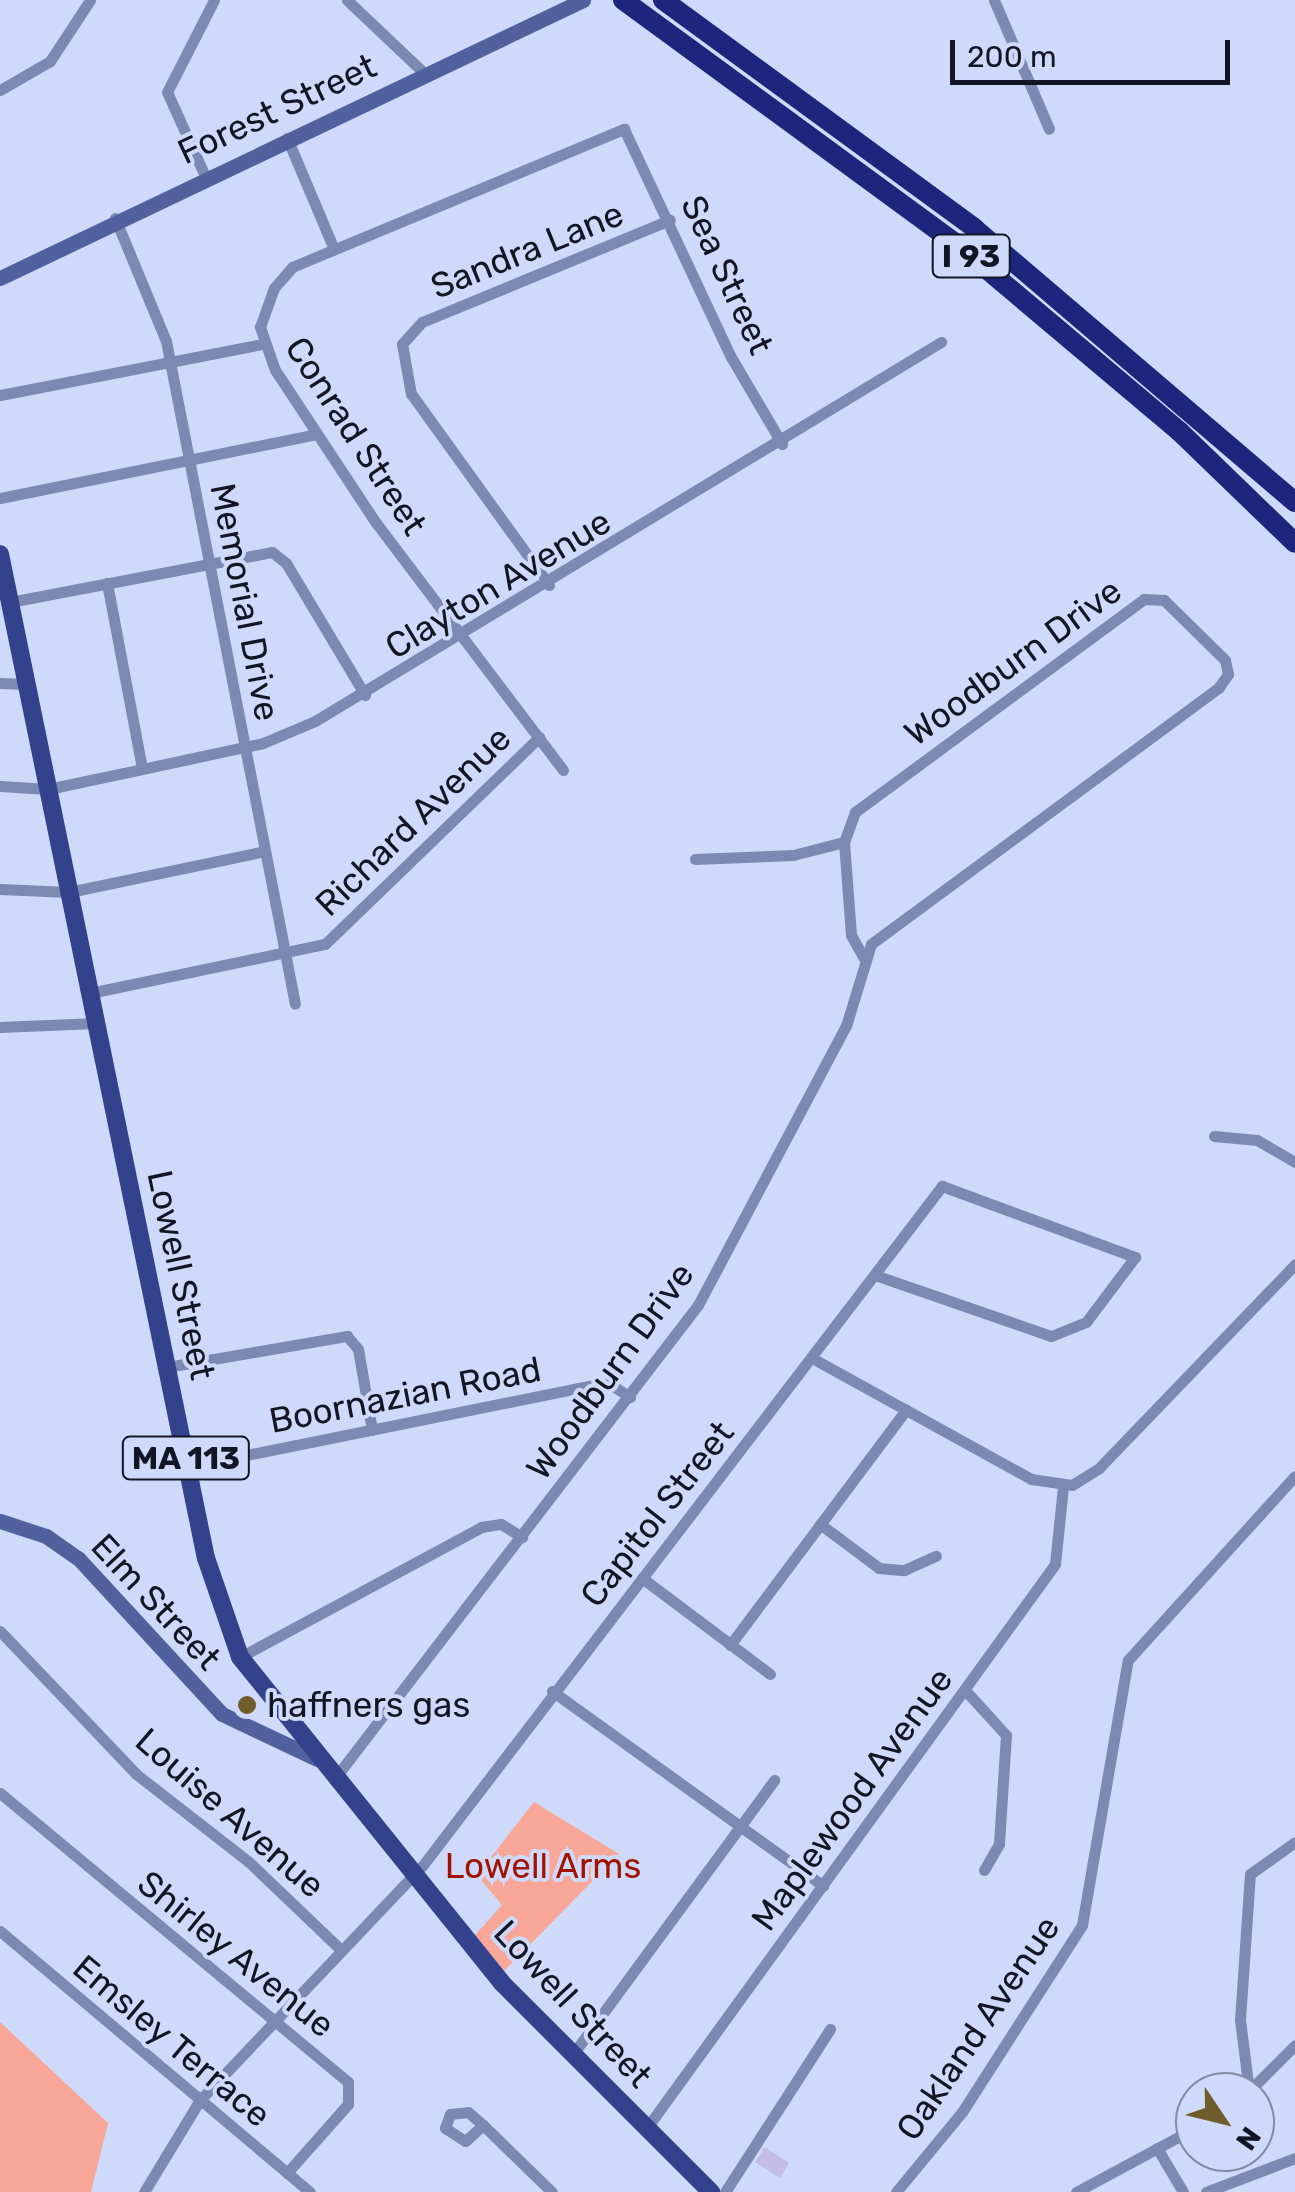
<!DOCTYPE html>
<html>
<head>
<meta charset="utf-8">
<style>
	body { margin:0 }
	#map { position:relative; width:1295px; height:2192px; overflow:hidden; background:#cfd9fa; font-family:Rubik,sans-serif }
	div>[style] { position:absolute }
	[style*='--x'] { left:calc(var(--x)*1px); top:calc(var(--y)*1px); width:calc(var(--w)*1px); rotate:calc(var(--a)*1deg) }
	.green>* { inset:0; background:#f8a697 }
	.building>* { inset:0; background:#c3bde6 }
	.street>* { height:11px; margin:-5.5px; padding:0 5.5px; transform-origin:5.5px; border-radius:5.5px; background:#7c89b3 }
	.secondary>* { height:15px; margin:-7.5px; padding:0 7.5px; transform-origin:7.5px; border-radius:7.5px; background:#50619e }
	.primary>* { height:18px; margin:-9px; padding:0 9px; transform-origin:9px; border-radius:9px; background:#33428d }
	.highway>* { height:20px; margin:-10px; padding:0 10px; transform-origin:10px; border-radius:10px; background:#1d267d }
	.dots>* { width:28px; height:28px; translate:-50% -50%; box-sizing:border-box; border:5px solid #cfd9fa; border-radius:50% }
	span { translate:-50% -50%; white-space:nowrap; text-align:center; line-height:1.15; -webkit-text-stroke:8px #cfd9fa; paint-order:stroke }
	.shield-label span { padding:2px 8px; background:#cfd9fa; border:2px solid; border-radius:8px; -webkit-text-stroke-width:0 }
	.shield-label { font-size:32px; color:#121624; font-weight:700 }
	.street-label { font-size:35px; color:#121624 }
	.poi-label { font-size:35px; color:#121624 }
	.left { translate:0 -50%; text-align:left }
	.park-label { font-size:35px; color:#a11300 }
	.north { position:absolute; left:1175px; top:2072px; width:100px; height:100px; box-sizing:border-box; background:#cfd9fa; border:2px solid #838ba4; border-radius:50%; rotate:125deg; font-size:28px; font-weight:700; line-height:40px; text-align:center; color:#121624 }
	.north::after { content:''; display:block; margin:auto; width:35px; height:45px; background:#6f5e2c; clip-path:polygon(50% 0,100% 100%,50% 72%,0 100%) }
	.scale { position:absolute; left:950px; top:40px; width:280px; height:45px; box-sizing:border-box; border:5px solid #121624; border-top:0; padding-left:12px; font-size:30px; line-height:35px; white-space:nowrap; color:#121624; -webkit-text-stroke:8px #cfd9fa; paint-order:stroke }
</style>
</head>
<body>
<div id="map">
	<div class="green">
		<div style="clip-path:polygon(534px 1802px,619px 1854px,504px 1971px,475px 1935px,502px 1905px,477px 1875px)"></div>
		<div style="clip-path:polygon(0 2022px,108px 2123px,91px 2192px,0 2192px)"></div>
	</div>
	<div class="building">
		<div style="clip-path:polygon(765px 2147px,789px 2163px,780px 2178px,755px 2162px)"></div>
	</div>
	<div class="street">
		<div style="--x:347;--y:0;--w:108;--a:43.5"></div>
		<div style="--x:994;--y:0;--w:140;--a:66.9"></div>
		<div style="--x:0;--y:90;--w:58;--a:-30.1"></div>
		<div style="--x:50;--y:61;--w:73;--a:-56.7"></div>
		<div style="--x:287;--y:138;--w:121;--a:67.1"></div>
		<div style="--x:205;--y:176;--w:92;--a:-114.3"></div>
		<div style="--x:167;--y:92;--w:103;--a:-62.9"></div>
		<div style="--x:115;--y:218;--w:133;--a:67.5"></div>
		<div style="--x:166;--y:341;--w:675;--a:78.99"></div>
		<div style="--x:0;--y:395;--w:267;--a:-11"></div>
		<div style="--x:0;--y:498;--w:323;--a:-11.4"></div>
		<div style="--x:107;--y:583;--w:189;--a:79.3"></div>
		<div style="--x:549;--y:585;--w:236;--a:-125.8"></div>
		<div style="--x:411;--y:394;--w:51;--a:-100.2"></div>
		<div style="--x:402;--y:344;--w:30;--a:-48"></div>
		<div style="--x:422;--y:322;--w:268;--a:-22.4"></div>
		<div style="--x:10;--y:602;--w:267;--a:-10.8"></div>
		<div style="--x:272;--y:552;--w:18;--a:38"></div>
		<div style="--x:286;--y:563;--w:154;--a:59.1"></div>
		<div style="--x:0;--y:683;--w:27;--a:2"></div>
		<div style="--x:563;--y:770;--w:310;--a:-127.1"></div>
		<div style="--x:376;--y:523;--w:183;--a:-123.4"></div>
		<div style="--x:275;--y:370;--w:46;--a:-109.2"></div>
		<div style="--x:260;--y:327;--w:41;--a:-70.3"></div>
		<div style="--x:274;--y:288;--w:28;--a:-49"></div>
		<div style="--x:292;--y:267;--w:360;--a:-22.6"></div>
		<div style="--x:624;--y:129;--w:252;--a:64.9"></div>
		<div style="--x:731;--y:357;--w:101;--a:59.6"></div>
		<div style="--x:0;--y:786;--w:48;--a:3.6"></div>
		<div style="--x:48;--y:789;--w:96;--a:-12"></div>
		<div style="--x:142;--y:769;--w:124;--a:-12.1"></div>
		<div style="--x:263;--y:743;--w:56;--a:-22.9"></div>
		<div style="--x:315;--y:721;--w:732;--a:-31.19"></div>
		<div style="--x:695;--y:859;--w:98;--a:-2.3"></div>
		<div style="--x:793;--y:855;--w:53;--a:-14.3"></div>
		<div style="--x:0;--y:889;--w:69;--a:2.5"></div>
		<div style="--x:69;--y:892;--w:200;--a:-11.8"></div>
		<div style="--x:90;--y:993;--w:240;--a:-11.8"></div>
		<div style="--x:325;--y:944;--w:298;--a:-44"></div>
		<div style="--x:0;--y:1027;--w:96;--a:-2.4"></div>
		<div style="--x:1214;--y:1136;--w:43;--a:5.3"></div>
		<div style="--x:1257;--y:1140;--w:44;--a:30.1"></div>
		<div style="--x:812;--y:1358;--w:250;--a:28.9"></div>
		<div style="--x:1031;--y:1479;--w:41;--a:8.3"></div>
		<div style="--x:1072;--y:1485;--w:32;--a:-32"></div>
		<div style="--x:1099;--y:1468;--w:283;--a:-46.1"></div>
		<div style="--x:167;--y:1367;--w:183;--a:-9.8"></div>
		<div style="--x:347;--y:1336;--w:17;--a:50"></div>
		<div style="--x:358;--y:1349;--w:82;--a:80.2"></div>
		<div style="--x:187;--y:1467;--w:415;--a:-11.4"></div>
		<div style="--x:594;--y:1385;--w:16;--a:-4"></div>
		<div style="--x:610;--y:1384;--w:24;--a:33"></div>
		<div style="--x:820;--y:1524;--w:74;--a:36.7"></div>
		<div style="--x:879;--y:1568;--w:25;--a:5"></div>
		<div style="--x:904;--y:1570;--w:35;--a:-24"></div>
		<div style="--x:642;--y:1578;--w:160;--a:36.9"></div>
		<div style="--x:0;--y:1631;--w:197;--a:46.4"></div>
		<div style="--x:136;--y:1774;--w:143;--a:37.9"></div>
		<div style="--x:249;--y:1862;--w:127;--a:43.7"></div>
		<div style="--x:730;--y:1645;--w:294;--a:-53.2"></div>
		<div style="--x:240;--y:1657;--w:274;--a:-28.3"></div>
		<div style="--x:481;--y:1527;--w:20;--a:-9"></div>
		<div style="--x:501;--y:1524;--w:25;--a:32"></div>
		<div style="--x:965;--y:1690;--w:61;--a:47.7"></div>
		<div style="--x:1006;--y:1735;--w:109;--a:93.7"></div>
		<div style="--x:999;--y:1844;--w:30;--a:120"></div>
		<div style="--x:552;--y:1691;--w:334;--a:35.7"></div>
		<div style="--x:335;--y:1778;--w:596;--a:-52.5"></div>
		<div style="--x:698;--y:1305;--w:316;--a:-62.1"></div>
		<div style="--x:846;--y:1026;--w:86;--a:-73"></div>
		<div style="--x:871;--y:944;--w:433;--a:-36.4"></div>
		<div style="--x:1219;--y:687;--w:16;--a:-55"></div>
		<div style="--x:1228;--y:674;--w:14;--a:-102"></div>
		<div style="--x:1225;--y:660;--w:86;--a:-135.5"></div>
		<div style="--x:1164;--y:600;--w:20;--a:-177"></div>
		<div style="--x:1144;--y:599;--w:359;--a:143.6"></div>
		<div style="--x:855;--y:812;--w:32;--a:110"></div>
		<div style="--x:844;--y:842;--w:93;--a:85.7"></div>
		<div style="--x:851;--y:935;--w:25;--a:61"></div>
		<div style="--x:0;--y:1793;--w:452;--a:39.7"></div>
		<div style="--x:348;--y:2082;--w:22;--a:90"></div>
		<div style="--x:348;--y:2104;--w:92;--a:131.5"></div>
		<div style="--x:0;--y:1931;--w:405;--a:40.1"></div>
		<div style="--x:573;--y:2054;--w:340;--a:-53.7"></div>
		<div style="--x:1249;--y:2091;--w:72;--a:-97.2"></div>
		<div style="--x:1240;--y:2020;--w:146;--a:-86.1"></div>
		<div style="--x:1250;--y:1874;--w:55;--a:-35.4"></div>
		<div style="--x:1248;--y:2092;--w:66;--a:-45"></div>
		<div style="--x:483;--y:2125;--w:24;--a:138"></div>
		<div style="--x:465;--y:2141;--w:24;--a:-147"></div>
		<div style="--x:445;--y:2128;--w:15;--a:-70"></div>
		<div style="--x:450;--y:2114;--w:18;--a:-6"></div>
		<div style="--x:468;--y:2112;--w:20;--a:41"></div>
		<div style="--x:483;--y:2125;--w:96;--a:44.2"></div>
		<div style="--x:646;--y:2129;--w:697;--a:-54.1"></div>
		<div style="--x:1055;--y:1564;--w:77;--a:-84.1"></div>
		<div style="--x:1157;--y:2148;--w:51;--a:59.4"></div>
		<div style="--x:144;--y:2192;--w:108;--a:-58.7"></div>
		<div style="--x:200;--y:2100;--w:324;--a:-46.5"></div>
		<div style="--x:423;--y:1865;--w:855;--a:-52.61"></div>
		<div style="--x:942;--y:1186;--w:206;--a:20.2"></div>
		<div style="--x:1135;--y:1257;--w:81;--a:127"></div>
		<div style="--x:1086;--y:1322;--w:38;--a:158"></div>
		<div style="--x:1051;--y:1336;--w:186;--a:-160.9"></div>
		<div style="--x:725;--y:2192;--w:194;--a:-57.2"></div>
		<div style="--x:896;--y:2192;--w:104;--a:-50.5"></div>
		<div style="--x:962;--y:2112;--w:222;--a:-57.3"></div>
		<div style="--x:1082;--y:1925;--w:269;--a:-80.2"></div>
		<div style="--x:1128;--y:1660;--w:248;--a:-47.8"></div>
		<div style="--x:1076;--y:2192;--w:135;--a:-28.3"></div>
		<div style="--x:1206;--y:2192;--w:95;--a:-20.9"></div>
	</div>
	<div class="secondary">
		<div style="--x:0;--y:278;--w:646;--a:-25.49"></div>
		<div style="--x:0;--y:1521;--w:48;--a:18.1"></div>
		<div style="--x:46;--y:1536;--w:39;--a:35"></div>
		<div style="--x:78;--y:1558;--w:212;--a:47.3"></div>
		<div style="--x:222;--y:1714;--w:105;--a:25.3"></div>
	</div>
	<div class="primary">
		<div style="--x:0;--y:554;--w:1025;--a:78.41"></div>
		<div style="--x:206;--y:1558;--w:105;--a:71"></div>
		<div style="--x:240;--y:1657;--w:418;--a:51.2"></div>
		<div style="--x:502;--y:1983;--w:296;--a:45"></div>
	</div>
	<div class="highway">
		<div style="--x:623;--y:0;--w:415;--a:36.2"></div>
		<div style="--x:958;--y:245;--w:289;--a:40.1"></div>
		<div style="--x:1179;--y:431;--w:161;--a:44"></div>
		<div style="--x:663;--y:0;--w:386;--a:36.2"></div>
		<div style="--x:974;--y:228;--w:422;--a:40.5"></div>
	</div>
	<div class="dots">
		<div style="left:247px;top:1705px;background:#6f5e2c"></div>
	</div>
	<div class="shield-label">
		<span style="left:971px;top:256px">I 93</span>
		<span style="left:186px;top:1458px">MA 113</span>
	</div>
	<div class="street-label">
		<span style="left:277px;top:109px;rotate:-25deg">Forest Street</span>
		<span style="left:527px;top:250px;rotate:-22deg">Sandra Lane</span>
		<span style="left:727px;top:275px;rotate:65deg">Sea Street</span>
		<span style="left:356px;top:436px;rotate:57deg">Conrad Street</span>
		<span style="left:498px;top:584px;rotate:-31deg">Clayton Avenue</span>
		<span style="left:245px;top:602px;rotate:79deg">Memorial Drive</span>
		<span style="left:1013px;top:662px;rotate:-36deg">Woodburn Drive</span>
		<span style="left:413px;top:821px;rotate:-44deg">Richard Avenue</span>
		<span style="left:181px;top:1275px;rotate:78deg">Lowell Street</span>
		<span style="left:610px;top:1371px;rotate:-54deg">Woodburn Drive</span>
		<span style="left:405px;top:1395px;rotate:-11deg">Boornazian Road</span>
		<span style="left:657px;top:1514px;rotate:-52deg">Capitol Street</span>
		<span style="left:156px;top:1602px;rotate:47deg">Elm Street</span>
		<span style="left:852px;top:1799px;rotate:-54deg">Maplewood Avenue</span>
		<span style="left:230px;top:1813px;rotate:41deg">Louise Avenue</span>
		<span style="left:236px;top:1954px;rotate:39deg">Shirley Avenue</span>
		<span style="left:573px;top:2004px;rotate:47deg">Lowell Street</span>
		<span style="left:978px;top:2028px;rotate:-56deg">Oakland Avenue</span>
		<span style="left:172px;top:2041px;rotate:40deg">Emsley Terrace</span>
	</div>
	<div class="poi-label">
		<span class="left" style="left:267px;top:1705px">haffners gas</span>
	</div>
	<div class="park-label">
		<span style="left:543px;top:1866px">Lowell Arms</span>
	</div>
	<div class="north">N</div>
	<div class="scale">200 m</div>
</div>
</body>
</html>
